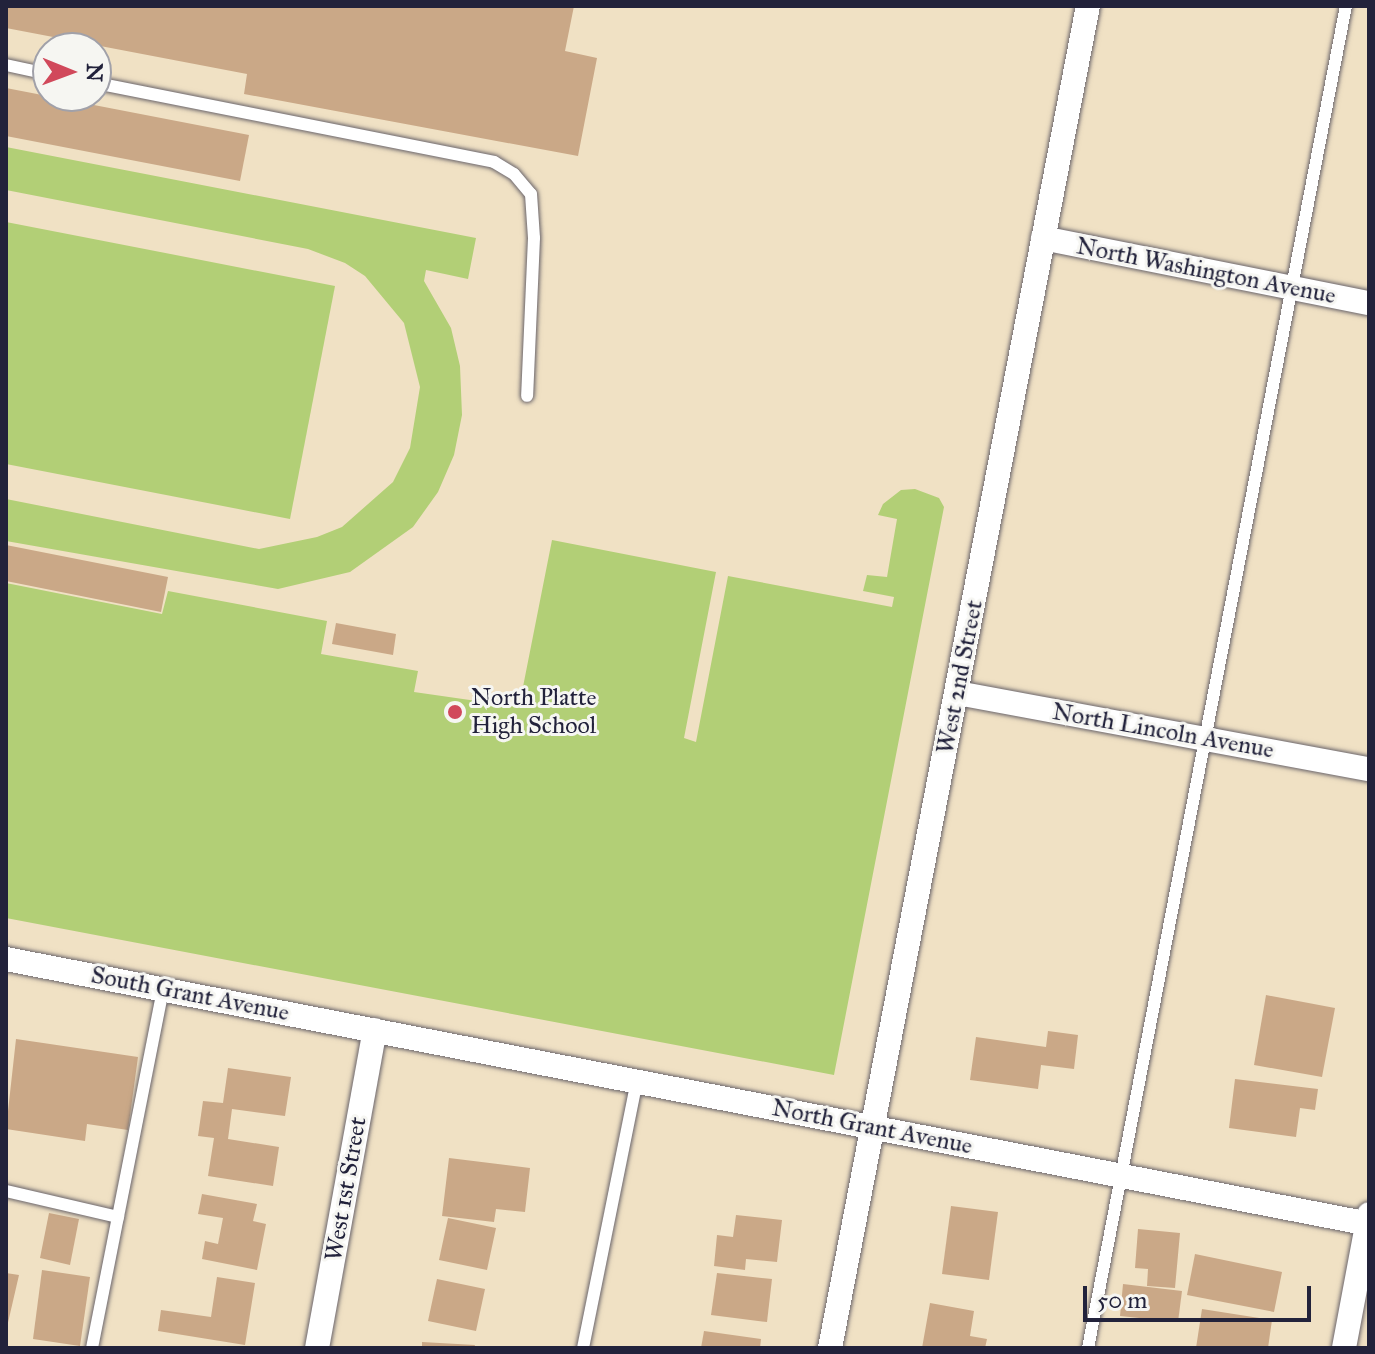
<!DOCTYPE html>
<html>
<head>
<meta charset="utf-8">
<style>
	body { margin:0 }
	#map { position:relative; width:1375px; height:1354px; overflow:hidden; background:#f0e1c4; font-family:"IM FELL Great Primer",serif }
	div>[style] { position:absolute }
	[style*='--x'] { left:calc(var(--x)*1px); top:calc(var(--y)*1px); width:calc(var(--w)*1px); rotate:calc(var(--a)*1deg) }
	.green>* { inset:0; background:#b2cf76 }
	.building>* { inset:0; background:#caa887 }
	.roads { filter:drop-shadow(0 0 2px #6a656b) drop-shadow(0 0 2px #6a656b) }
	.lane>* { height:12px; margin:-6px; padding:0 6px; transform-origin:6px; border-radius:6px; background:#fff }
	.street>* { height:24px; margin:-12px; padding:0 12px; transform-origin:12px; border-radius:12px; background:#fff }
	.dots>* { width:22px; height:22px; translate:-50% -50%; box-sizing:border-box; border:4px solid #f6f6f2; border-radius:50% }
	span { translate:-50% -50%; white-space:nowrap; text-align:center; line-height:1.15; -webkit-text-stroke:6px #f6f6f2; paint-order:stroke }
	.street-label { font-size:24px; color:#22223b }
	.poi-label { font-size:24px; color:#22223b }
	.left { translate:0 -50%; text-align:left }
	.frame { position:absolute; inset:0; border:8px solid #22223b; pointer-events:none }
	.north { position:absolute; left:32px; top:32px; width:80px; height:80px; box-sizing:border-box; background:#f6f6f2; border:2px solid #a1a1a9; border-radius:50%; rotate:91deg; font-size:22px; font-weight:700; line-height:32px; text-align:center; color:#22223b }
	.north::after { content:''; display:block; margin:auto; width:28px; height:36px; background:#d1495b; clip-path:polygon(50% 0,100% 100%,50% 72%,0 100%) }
	.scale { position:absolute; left:1083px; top:1286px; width:228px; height:36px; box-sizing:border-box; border:4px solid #22223b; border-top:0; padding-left:10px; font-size:24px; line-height:28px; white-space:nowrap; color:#22223b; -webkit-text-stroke:6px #f6f6f2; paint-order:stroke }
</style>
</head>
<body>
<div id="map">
	<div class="green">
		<div style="clip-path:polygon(6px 147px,476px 238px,468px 279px,426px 270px,424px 281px,451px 328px,460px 366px,462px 415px,454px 455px,438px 492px,413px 527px,350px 572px,278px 589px,6px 541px,6px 499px,259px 549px,317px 537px,342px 527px,393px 482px,410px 448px,420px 387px,404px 323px,365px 276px,345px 263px,308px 249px,6px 190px)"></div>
		<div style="clip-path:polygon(6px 222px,335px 286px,290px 519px,6px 464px)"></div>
		<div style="clip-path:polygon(915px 489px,939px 498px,944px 507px,834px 1075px,6px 918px,6px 583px,162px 614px,168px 591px,327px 621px,321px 654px,418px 671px,414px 692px,519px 707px,552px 540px,716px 572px,684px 738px,696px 742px,728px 576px,892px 607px,894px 597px,863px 591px,867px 575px,887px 577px,897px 519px,878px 515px,883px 504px,901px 490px)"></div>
	</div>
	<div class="building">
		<div style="clip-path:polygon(6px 6px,574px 6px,565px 51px,597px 58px,578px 156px,244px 94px,247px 74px,6px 28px)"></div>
		<div style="clip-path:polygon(6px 88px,249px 135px,240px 181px,6px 136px)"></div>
		<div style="clip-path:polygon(6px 545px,168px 577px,161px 612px,6px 581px)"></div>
		<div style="clip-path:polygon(336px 623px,396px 634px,393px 655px,332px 644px)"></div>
		<div style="clip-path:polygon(1266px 995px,1335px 1008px,1322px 1077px,1254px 1065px)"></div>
		<div style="clip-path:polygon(1048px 1031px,1078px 1035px,1074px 1069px,1041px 1065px,1038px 1089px,970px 1080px,976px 1037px,1046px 1047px)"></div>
		<div style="clip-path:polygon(16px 1039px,138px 1057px,128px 1130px,87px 1124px,85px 1141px,6px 1129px)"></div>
		<div style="clip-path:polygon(228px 1068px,291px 1077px,285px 1116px,232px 1109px,228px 1139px,279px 1147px,273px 1186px,208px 1176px,214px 1138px,198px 1136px,203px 1101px,223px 1103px)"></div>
		<div style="clip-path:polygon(1235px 1079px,1318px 1089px,1315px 1110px,1300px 1108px,1296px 1137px,1229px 1128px)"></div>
		<div style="clip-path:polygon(449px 1158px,530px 1168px,525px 1212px,496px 1209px,494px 1222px,442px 1216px)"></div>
		<div style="clip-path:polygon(202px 1194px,257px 1204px,253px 1221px,266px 1224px,257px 1270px,202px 1259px,205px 1241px,218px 1244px,223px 1218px,198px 1214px)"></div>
		<div style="clip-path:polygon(951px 1206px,998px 1212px,989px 1280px,942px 1274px)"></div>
		<div style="clip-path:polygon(49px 1213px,79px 1219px,70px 1265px,40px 1258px)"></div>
		<div style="clip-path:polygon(736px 1215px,782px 1220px,777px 1262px,746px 1259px,745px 1270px,714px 1266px,717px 1235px,733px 1237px)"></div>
		<div style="clip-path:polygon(448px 1218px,496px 1228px,487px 1270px,439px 1260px)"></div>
		<div style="clip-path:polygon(1138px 1229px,1180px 1233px,1175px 1288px,1147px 1286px,1148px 1269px,1135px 1268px)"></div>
		<div style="clip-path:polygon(1195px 1254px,1282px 1272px,1274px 1312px,1187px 1295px)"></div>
		<div style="clip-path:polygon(42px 1270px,90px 1277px,80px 1346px,33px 1339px)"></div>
		<div style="clip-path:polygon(6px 1273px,19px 1275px,7px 1327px,6px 1327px)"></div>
		<div style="clip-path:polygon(717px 1273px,772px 1279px,767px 1322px,711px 1315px)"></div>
		<div style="clip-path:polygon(217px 1277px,255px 1283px,245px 1345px,158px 1331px,161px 1310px,211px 1317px)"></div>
		<div style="clip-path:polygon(437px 1279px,485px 1289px,476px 1331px,428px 1321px)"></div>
		<div style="clip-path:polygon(1123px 1284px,1182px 1291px,1178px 1322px,1120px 1316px)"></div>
		<div style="clip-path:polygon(930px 1303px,974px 1311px,970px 1336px,987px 1339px,985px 1348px,922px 1348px)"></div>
		<div style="clip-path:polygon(1202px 1309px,1272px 1320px,1268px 1348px,1196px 1348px)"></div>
		<div style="clip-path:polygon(704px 1331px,761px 1339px,760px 1348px,701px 1348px)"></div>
		<div style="clip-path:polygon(422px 1342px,475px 1345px,474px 1348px,422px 1348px)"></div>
	</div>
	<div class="roads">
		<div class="lane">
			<div style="--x:6;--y:65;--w:43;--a:12.1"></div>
			<div style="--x:96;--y:83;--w:406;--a:11.2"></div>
			<div style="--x:494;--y:162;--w:23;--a:31"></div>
			<div style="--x:514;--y:174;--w:26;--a:50"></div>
			<div style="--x:531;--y:194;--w:44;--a:86.1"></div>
			<div style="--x:534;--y:238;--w:158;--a:92.5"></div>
			<div style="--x:6;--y:1191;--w:115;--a:13.1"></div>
			<div style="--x:92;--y:1348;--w:366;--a:-78.8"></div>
			<div style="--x:583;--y:1348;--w:272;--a:-78.6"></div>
			<div style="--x:1088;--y:1348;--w:1367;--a:-79.12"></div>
		</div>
		<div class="street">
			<div style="--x:1043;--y:238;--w:332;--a:11.3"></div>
			<div style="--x:957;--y:693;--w:419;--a:10.5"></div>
			<div style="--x:6;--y:959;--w:1389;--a:11"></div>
			<div style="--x:317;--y:1348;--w:323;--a:-79.7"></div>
			<div style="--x:830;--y:1348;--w:1367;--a:-79.12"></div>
			<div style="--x:1344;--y:1348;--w:136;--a:-79.4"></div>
		</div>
	</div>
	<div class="dots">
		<div style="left:455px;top:712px;background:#d1495b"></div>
	</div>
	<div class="street-label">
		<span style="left:1206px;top:271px;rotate:11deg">North Washington Avenue</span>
		<span style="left:960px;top:677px;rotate:-79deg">West 2nd Street</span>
		<span style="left:1163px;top:731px;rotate:10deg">North Lincoln Avenue</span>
		<span style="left:190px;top:994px;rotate:11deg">South Grant Avenue</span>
		<span style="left:872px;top:1127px;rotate:11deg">North Grant Avenue</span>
		<span style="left:346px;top:1189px;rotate:-80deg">West 1st Street</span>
	</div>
	<div class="poi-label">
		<span class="left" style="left:471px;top:712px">North Platte<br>High School</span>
	</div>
	<div class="frame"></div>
	<div class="north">N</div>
	<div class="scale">50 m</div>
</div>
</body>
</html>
